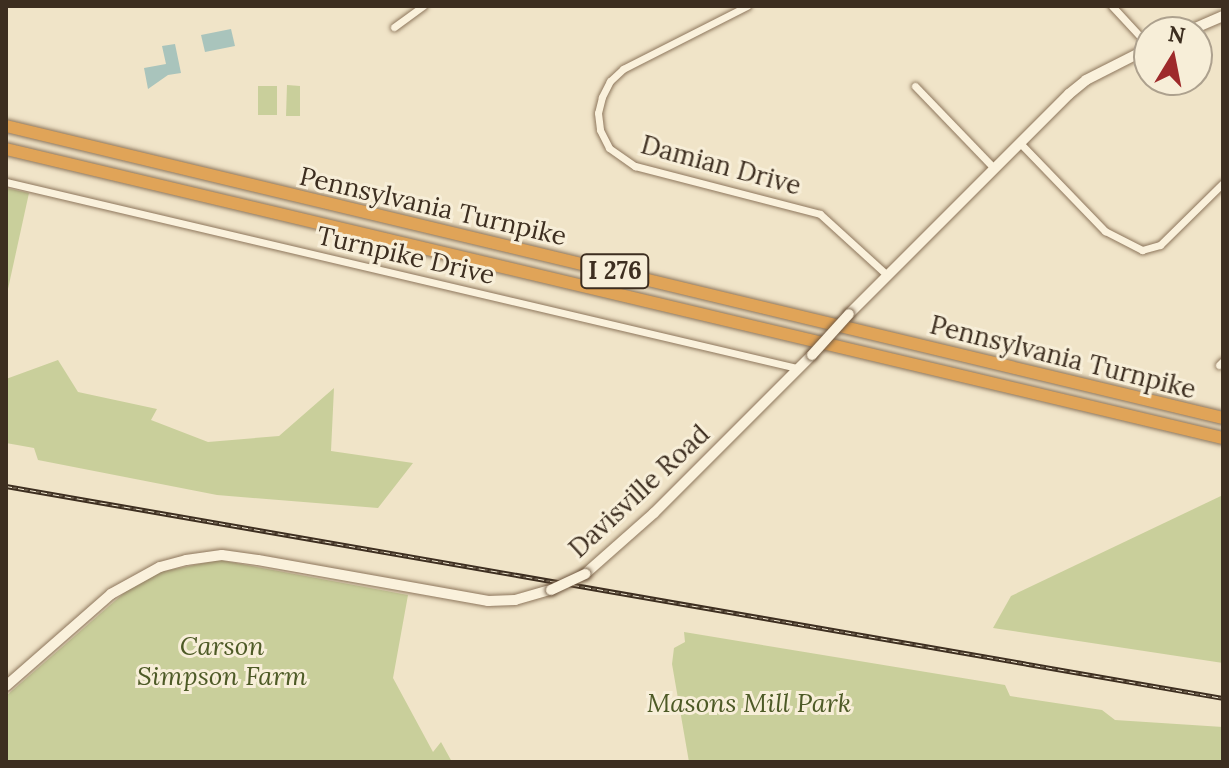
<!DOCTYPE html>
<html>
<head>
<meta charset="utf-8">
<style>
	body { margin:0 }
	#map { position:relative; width:1229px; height:768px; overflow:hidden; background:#f0e4c8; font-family:Lora,serif }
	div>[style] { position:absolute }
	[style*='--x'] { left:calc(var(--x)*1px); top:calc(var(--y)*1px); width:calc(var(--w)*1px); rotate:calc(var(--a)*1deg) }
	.green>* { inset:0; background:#c9cf9b }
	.water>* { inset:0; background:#a9c4bc }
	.roads { filter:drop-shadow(0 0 2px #8d765c) drop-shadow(0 0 2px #8d765c) }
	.street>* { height:7px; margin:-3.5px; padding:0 3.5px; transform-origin:3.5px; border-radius:3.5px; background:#faf1dc }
	.secondary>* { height:10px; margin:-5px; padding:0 5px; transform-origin:5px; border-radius:5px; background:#faf1dc }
	.highway>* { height:12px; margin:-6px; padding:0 6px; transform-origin:6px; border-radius:6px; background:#e0a458 }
	.rail>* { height:5px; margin-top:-2.5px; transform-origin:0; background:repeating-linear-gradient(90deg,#f7eed8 0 6px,#3d2e20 0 12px); box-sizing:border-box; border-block:2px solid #3d2e20 }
	.bridges { filter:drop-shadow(0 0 2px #6f573f) drop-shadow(0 0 2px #6f573f) }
	.secondary-bridge>* { height:10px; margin:-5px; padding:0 5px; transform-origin:5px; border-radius:5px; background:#faf1dc }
	span { translate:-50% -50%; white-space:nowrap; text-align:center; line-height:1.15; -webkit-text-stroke:6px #f7eed8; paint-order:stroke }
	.shield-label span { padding:2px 6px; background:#f7eed8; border:2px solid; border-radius:6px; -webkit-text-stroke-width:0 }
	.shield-label { font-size:24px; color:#3d2e20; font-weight:700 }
	.street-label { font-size:26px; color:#3d2e20 }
	.park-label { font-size:26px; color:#4d5a26; font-style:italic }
	.frame { position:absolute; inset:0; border:8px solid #3d2e20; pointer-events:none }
	.north { position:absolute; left:1133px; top:16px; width:80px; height:80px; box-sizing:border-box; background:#f7eed8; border:2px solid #ada18e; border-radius:50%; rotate:10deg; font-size:22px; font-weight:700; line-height:32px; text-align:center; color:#3d2e20 }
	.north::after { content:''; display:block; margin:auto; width:28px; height:36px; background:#9e2a2b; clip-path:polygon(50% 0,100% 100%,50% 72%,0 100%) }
</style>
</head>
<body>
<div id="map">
	<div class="green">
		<div style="clip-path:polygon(287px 85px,300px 86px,300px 116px,286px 116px)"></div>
		<div style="clip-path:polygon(258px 86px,277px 86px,277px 115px,258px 115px)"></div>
		<div style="clip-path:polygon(6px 188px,29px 193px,6px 298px)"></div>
		<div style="clip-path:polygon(58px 360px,78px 392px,157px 409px,151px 420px,208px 442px,279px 436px,334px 388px,331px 451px,413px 463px,378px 508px,217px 495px,38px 460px,34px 448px,6px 443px,6px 379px)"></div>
		<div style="clip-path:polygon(1223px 495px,1223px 663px,993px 628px,1011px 596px)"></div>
		<div style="clip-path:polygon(219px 560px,408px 595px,393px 678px,433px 752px,441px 742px,452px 762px,6px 762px,6px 696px,132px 586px,155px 573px)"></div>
		<div style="clip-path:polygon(684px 632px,1005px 685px,1010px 696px,1102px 710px,1115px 720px,1223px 727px,1223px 762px,689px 762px,672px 664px,674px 648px,685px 642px)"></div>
	</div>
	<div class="water">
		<div style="clip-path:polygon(231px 29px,235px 46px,205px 52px,201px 35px)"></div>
		<div style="clip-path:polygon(175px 44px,181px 73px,168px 75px,148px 89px,144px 68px,166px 64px,162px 46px)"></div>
	</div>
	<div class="roads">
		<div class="street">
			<div style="--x:747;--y:6;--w:139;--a:153.1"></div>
			<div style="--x:623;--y:69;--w:18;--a:137"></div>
			<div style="--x:610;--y:81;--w:18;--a:117"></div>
			<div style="--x:602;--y:97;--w:16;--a:104"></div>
			<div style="--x:598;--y:113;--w:17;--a:83"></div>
			<div style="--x:600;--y:130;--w:20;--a:63"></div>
			<div style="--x:609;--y:148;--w:32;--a:35"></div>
			<div style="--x:635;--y:166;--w:191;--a:14.5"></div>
			<div style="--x:820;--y:214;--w:91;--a:42.3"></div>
			<div style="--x:1112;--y:6;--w:54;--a:47.2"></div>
			<div style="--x:394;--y:27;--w:36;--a:-36"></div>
			<div style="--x:915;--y:86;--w:112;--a:46.1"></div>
			<div style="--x:1019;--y:142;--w:124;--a:46"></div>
			<div style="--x:1105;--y:231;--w:42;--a:27.2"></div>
			<div style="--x:1142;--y:250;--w:19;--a:-16"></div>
			<div style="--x:1160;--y:245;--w:88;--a:-44.5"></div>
			<div style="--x:6;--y:182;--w:813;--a:13.23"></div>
			<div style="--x:1219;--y:365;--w:6;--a:-45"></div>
		</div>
		<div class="secondary">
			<div style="--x:1186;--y:32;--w:40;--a:-23.4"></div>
			<div style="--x:849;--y:314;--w:311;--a:-45"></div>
			<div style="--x:1069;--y:94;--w:22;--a:-39"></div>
			<div style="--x:1086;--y:80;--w:71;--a:-26.9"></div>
			<div style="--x:585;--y:574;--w:92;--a:-41.5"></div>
			<div style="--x:654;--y:513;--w:223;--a:-45"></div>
			<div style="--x:6;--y:686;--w:140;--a:-41.2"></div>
			<div style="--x:111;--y:594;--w:56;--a:-28.9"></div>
			<div style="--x:160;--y:567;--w:27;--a:-15"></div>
			<div style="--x:186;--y:560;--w:36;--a:-8"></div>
			<div style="--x:222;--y:555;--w:36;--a:8"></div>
			<div style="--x:258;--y:560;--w:234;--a:10.1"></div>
			<div style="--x:488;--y:601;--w:27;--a:-2"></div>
			<div style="--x:515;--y:600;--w:37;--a:-16"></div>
		</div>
		<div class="highway">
			<div style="--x:6;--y:126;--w:1252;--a:13.49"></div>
			<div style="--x:6;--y:149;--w:1251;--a:13.36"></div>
		</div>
	</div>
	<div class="rail">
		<div style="--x:6;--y:486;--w:1235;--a:9.88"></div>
	</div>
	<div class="bridges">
		<div class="secondary-bridge">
			<div style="--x:812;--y:355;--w:55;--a:-47.9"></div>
			<div style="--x:551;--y:590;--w:38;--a:-25"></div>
		</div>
	</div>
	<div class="shield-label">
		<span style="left:615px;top:271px">I 276</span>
	</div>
	<div class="street-label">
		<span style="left:721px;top:165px;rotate:15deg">Damian Drive</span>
		<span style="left:433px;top:206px;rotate:13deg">Pennsylvania Turnpike</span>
		<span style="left:406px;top:255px;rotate:13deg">Turnpike Drive</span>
		<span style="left:1063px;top:357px;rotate:14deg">Pennsylvania Turnpike</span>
		<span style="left:639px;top:491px;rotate:-43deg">Davisville Road</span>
	</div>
	<div class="park-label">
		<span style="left:222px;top:661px">Carson<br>Simpson Farm</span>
		<span style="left:749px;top:703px">Masons Mill Park</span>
	</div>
	<div class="frame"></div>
	<div class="north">N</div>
</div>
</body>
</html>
